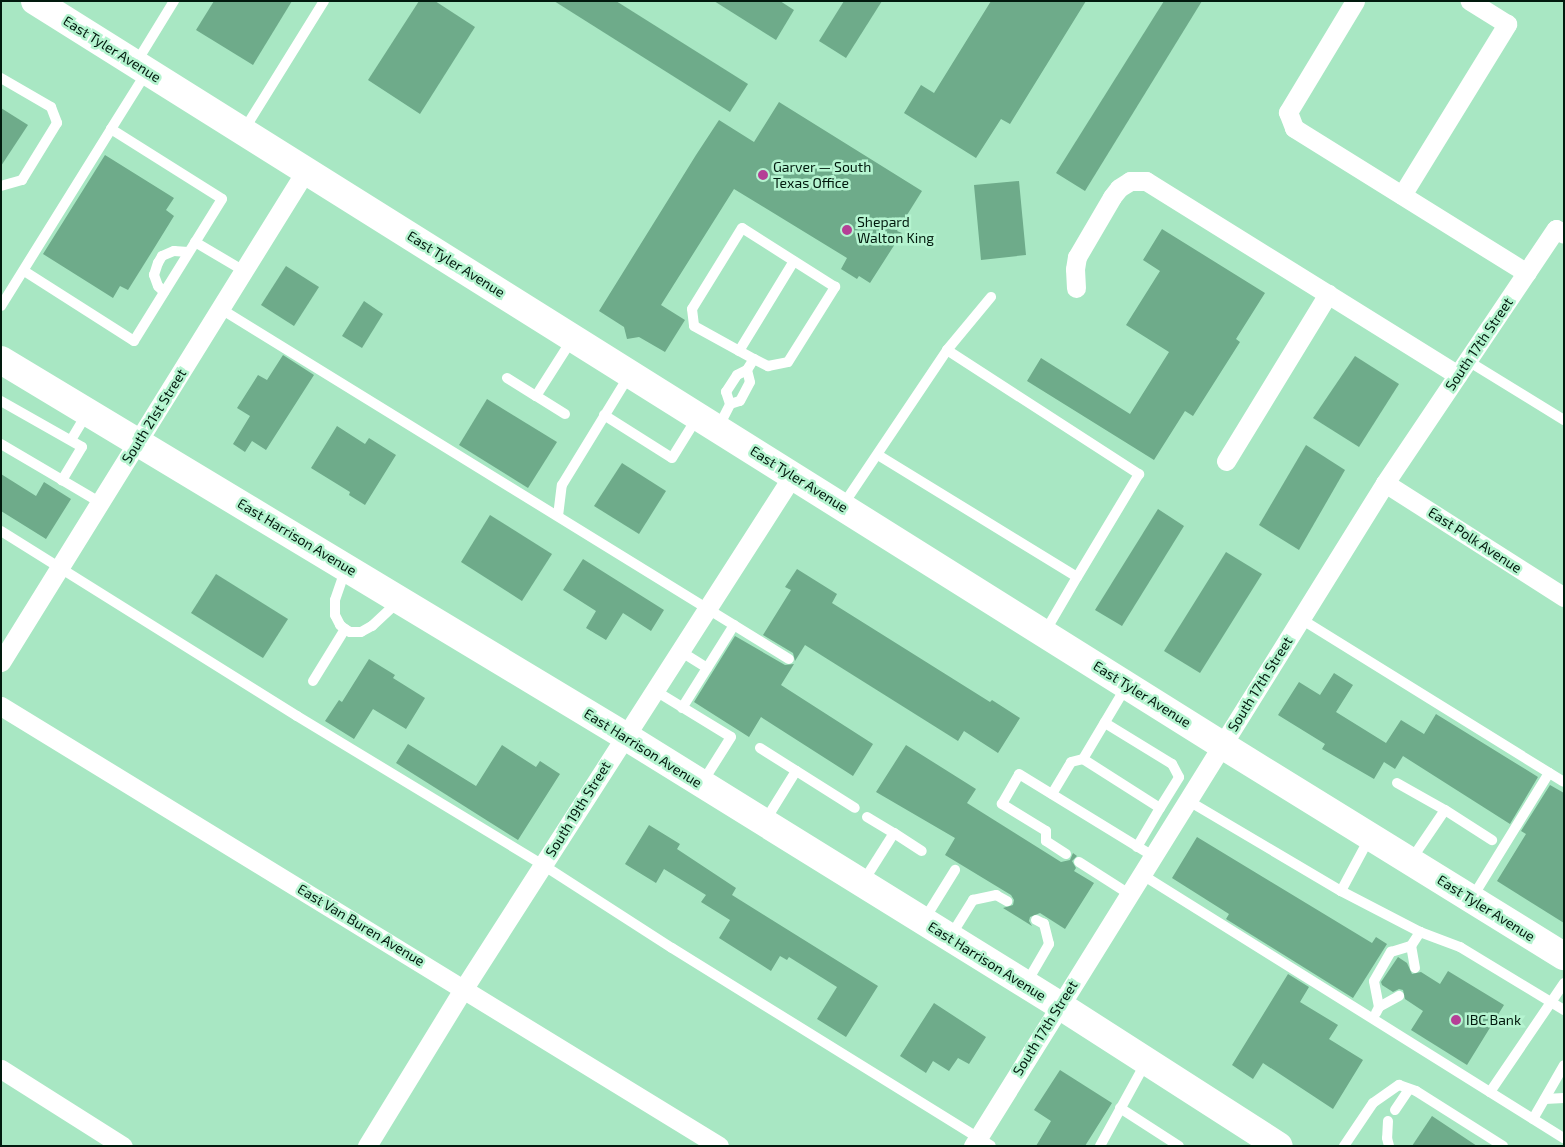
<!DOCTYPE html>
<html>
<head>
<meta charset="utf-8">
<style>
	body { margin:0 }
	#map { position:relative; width:1565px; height:1147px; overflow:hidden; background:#a8e7c3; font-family:"Exo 2",sans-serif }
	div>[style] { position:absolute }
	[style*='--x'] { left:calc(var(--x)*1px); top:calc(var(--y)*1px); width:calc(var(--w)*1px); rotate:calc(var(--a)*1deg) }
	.building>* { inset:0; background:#6eab8a }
	.lane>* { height:10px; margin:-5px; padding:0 5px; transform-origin:5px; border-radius:5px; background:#fff }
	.street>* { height:19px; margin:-9.5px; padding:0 9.5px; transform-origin:9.5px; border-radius:9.5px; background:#fff }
	.secondary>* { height:28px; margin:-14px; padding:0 14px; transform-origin:14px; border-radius:14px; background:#fff }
	.dots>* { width:14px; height:14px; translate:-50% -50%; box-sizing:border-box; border:2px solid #b5f4d0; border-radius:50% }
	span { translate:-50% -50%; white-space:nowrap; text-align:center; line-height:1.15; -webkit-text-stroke:5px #b5f4d0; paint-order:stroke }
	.street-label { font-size:14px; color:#021a0e }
	.poi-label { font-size:14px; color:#021a0e }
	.left { translate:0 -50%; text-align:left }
	.frame { position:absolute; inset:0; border:2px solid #021a0e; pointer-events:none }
</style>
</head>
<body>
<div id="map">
	<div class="building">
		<div style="clip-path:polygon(214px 1px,292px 1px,253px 65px,196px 30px)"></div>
		<div style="clip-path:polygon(419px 1px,435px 1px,475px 27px,420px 114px,368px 80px)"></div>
		<div style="clip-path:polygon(554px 1px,616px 1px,748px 84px,730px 112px)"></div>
		<div style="clip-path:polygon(714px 1px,780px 1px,794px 10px,776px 40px)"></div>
		<div style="clip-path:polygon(844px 1px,882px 1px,846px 58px,819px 41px)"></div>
		<div style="clip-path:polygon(991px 1px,1086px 1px,1010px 124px,1001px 119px,976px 158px,904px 113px,921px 85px,934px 93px)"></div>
		<div style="clip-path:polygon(1164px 1px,1202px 1px,1085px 191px,1056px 173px)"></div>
		<div style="clip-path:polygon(779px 102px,922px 191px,897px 231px,902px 233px,870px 283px,859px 276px,857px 279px,841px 269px,847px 258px,734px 189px,661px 305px,685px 320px,665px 352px,639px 337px,627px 339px,624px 327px,599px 311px,696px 155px,719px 120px,754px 142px)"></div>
		<div style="clip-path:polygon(1px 108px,28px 125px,1px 166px)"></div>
		<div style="clip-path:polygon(105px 155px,174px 198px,166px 210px,174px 216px,153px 250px,128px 290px,120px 286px,113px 298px,43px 254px)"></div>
		<div style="clip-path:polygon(1019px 181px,1026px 255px,981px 260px,974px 185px)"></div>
		<div style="clip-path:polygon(1162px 229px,1265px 293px,1236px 339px,1240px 342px,1193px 416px,1185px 411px,1154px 460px,1027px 381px,1041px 358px,1130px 414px,1169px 352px,1126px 325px,1160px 271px,1143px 260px)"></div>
		<div style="clip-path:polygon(286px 266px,319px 287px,294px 326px,261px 305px)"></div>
		<div style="clip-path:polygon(364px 301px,383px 314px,362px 348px,342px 336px)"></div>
		<div style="clip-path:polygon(283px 355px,314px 375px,266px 450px,252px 441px,245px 452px,233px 444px,250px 416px,237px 408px,258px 375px,267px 380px)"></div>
		<div style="clip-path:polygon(1355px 356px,1399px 384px,1359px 447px,1313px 418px)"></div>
		<div style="clip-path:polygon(487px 399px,557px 442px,528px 488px,459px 445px)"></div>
		<div style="clip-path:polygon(337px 426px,365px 444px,369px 438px,396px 455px,365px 505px,349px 495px,350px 492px,311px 468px)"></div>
		<div style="clip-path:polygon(1306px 445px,1345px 470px,1299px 550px,1259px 525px)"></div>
		<div style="clip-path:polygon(622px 463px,666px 491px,639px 534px,594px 506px)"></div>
		<div style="clip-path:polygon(1px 474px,36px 496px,44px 482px,71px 499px,46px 539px,1px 511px)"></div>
		<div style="clip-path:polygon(1158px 509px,1184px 526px,1122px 626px,1095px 610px)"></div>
		<div style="clip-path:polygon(490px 515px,552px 554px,522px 601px,461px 562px)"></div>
		<div style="clip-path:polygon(1226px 552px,1262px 574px,1200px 673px,1164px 651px)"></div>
		<div style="clip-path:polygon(583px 559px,664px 610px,651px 631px,623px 613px,606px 640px,586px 628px,596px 611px,563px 590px)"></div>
		<div style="clip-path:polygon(797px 569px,837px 594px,832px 603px,990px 702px,992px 700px,1020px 718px,998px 753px,964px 731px,958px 741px,805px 645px,795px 661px,793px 653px,763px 635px,791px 590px,785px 587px)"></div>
		<div style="clip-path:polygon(216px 574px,288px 619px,263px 658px,191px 613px)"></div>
		<div style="clip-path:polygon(735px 636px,785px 665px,794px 664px,781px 685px,873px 744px,853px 776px,761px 717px,749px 737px,694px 702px)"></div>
		<div style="clip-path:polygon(369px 659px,395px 675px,393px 678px,425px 698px,406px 729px,373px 709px,354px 739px,325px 721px,339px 700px,342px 702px)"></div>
		<div style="clip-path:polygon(1334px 673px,1353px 685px,1336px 712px,1386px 743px,1401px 720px,1424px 734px,1436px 714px,1538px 777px,1510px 824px,1403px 756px,1395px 769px,1384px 762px,1374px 779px,1322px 749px,1325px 744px,1278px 715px,1299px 682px,1320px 695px)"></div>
		<div style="clip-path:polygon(408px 744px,476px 786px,502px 745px,536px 767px,540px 761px,560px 774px,518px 840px,396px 763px)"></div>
		<div style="clip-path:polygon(906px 745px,976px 789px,967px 803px,1061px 862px,1070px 860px,1073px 853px,1077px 856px,1072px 861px,1076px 868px,1074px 871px,1094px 883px,1065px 929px,1040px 913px,1030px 917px,1029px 921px,1032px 926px,1003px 908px,1013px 905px,1014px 900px,1011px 895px,945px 855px,955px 838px,876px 792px)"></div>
		<div style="clip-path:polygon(1550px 785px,1564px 793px,1564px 923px,1497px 881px,1526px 834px,1521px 831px)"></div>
		<div style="clip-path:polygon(649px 825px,680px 844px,677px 849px,736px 888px,732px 895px,878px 986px,846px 1037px,817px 1019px,837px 987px,789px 957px,787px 960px,780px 956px,771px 971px,719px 938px,730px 920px,701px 902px,706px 895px,664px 869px,656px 883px,625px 864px)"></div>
		<div style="clip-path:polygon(1197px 837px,1372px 943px,1376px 937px,1387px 944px,1353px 998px,1226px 919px,1229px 914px,1172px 878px)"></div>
		<div style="clip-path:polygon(1398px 957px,1407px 963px,1412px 974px,1421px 972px,1440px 984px,1448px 971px,1504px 1005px,1467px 1065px,1411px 1030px,1423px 1011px,1405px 999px,1403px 990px,1399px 989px,1393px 992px,1382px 985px,1381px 982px)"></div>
		<div style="clip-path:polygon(1288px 974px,1309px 987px,1300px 1002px,1338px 1025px,1329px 1039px,1363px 1060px,1333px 1109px,1263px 1063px,1253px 1079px,1232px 1065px)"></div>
		<div style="clip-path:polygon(934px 1003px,986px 1037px,969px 1064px,958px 1058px,949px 1071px,933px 1061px,926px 1073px,900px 1056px)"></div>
		<div style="clip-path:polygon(1060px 1070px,1112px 1103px,1085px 1146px,1036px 1146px,1051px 1121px,1034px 1110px)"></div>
		<div style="clip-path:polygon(1432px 1116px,1477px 1146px,1412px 1146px)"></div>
	</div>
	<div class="lane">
		<div style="--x:136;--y:63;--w:73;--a:-58.5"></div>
		<div style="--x:1;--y:78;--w:58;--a:30.1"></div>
		<div style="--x:51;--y:107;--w:17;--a:69"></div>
		<div style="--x:57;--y:123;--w:67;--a:121.6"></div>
		<div style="--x:22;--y:180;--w:22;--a:164"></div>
		<div style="--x:111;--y:129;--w:66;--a:-58"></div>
		<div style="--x:244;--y:130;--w:152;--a:-58.2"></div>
		<div style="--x:195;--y:242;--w:57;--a:30.6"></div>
		<div style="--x:164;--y:292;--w:8;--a:-135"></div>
		<div style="--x:158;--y:286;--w:12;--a:-110"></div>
		<div style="--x:154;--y:275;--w:13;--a:-72"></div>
		<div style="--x:158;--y:263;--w:8;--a:-60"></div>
		<div style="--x:162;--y:256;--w:13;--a:-23"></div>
		<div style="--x:174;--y:251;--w:14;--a:4"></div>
		<div style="--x:1;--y:306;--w:208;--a:-58.1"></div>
		<div style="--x:111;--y:129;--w:131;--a:32.2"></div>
		<div style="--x:222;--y:199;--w:167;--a:121.8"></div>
		<div style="--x:134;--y:341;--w:130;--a:-147.5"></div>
		<div style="--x:221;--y:309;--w:667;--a:31.64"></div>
		<div style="--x:947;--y:350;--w:229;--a:32.9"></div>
		<div style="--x:1139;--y:474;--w:120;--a:121"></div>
		<div style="--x:739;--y:351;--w:105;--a:-58.6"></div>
		<div style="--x:1468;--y:361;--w:113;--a:31.6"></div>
		<div style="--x:507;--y:378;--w:34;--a:32"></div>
		<div style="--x:1;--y:401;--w:93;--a:29.6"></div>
		<div style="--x:82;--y:447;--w:39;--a:121"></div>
		<div style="--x:62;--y:480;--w:45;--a:30.5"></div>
		<div style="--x:730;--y:404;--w:13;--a:-108"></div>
		<div style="--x:726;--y:392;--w:20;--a:-57"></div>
		<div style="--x:737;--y:375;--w:11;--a:-27"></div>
		<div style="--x:747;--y:370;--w:13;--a:-58"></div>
		<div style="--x:754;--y:359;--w:16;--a:27"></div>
		<div style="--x:768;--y:366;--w:20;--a:-11"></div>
		<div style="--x:788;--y:362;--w:89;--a:-57.9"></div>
		<div style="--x:835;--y:287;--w:110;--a:-147.6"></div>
		<div style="--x:742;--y:228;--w:95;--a:121.7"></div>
		<div style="--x:692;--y:309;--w:17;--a:83"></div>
		<div style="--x:694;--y:326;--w:68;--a:28.8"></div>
		<div style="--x:565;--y:414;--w:34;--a:-148"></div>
		<div style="--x:536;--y:396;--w:69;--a:-57.5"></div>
		<div style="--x:604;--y:415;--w:80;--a:32.3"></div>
		<div style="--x:672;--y:458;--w:49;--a:-58.2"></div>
		<div style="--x:718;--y:428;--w:27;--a:-63"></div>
		<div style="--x:730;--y:404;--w:10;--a:-17"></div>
		<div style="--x:740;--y:401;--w:21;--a:-62"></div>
		<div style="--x:750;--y:382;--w:12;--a:-104"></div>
		<div style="--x:71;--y:440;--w:31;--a:-59"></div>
		<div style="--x:1;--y:444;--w:71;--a:30.5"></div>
		<div style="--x:878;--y:455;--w:233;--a:31.5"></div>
		<div style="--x:1077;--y:577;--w:64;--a:120.2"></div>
		<div style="--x:843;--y:505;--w:187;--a:-56.1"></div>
		<div style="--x:947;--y:350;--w:69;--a:-50.3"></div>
		<div style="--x:558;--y:516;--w:31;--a:-83"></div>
		<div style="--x:562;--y:485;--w:130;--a:-58.5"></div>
		<div style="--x:1;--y:531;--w:349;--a:32"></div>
		<div style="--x:297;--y:716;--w:288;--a:31.2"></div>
		<div style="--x:543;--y:865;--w:153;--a:32.8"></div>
		<div style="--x:672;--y:948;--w:375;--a:31.8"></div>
		<div style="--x:346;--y:568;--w:34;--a:109"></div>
		<div style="--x:335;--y:600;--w:15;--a:90"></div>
		<div style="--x:335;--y:615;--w:11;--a:63"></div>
		<div style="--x:340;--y:625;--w:6;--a:39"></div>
		<div style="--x:345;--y:629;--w:6;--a:31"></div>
		<div style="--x:350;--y:632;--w:11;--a:0"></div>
		<div style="--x:361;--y:632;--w:13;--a:-29"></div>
		<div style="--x:372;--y:626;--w:37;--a:-43"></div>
		<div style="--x:1301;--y:619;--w:309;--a:31.8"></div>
		<div style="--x:680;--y:651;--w:32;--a:32"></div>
		<div style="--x:313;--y:681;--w:61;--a:-58.4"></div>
		<div style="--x:654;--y:690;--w:90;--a:31.4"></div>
		<div style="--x:731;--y:737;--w:54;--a:122.2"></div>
		<div style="--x:682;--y:708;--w:98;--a:-57.9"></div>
		<div style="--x:760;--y:748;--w:112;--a:32.3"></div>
		<div style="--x:1083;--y:759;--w:91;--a:32.5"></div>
		<div style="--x:1160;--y:808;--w:36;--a:-58"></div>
		<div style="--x:1179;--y:777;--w:15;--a:-118"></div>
		<div style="--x:1172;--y:764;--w:79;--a:-148.5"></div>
		<div style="--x:1397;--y:783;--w:55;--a:29.4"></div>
		<div style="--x:1052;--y:794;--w:37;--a:-59"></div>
		<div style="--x:1071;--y:762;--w:12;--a:-14"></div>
		<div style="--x:1083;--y:759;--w:84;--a:-59.2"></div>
		<div style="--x:1187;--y:800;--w:179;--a:30.6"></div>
		<div style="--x:1341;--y:891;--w:61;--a:-61.8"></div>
		<div style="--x:867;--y:817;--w:31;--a:31"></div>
		<div style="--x:765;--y:821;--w:59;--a:-58.2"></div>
		<div style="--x:1137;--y:847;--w:45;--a:-59.5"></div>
		<div style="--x:1066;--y:854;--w:24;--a:-147"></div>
		<div style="--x:1046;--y:841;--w:10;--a:-90"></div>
		<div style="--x:1046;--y:831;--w:52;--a:-148.5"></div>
		<div style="--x:1002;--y:804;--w:34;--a:-60"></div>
		<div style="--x:1019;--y:774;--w:157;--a:31.5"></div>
		<div style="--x:1411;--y:860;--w:60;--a:-55.8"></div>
		<div style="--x:1445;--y:810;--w:56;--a:32.6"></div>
		<div style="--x:1079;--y:862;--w:59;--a:32.6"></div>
		<div style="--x:1141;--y:874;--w:499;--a:32"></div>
		<div style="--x:863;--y:882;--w:58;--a:-57.7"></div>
		<div style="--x:894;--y:833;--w:33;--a:33"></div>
		<div style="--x:1341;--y:891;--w:89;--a:27.4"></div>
		<div style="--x:1420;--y:932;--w:43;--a:20.6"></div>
		<div style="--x:1460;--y:947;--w:122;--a:31.2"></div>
		<div style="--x:1472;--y:898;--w:147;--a:-58.4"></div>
		<div style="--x:924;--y:920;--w:59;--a:-58.2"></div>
		<div style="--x:950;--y:937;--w:44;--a:-58.1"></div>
		<div style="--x:973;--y:900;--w:24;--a:-12"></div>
		<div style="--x:996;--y:895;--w:13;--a:29"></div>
		<div style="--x:1415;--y:968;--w:22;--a:-100"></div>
		<div style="--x:1411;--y:946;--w:17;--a:-57"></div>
		<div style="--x:1027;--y:982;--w:44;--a:-59.9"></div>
		<div style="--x:1049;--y:944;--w:21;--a:-104"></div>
		<div style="--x:1044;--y:924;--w:9;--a:-153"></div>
		<div style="--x:1379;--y:1007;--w:26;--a:-101"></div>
		<div style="--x:1374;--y:981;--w:34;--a:-60"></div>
		<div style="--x:1391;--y:952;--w:21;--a:-17"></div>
		<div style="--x:1376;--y:1013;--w:7;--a:-63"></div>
		<div style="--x:1379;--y:1007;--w:23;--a:-29"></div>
		<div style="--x:1490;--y:1092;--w:132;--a:-55.8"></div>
		<div style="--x:1545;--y:1099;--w:19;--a:-3"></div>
		<div style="--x:1120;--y:1108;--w:70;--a:32.8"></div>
		<div style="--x:1395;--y:1110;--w:25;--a:-56"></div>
		<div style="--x:1533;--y:1119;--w:62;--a:-60.1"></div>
		<div style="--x:1388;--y:1121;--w:17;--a:93"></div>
		<div style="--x:1387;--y:1138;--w:8;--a:76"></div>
		<div style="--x:1100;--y:1146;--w:96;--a:-61.3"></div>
		<div style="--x:1344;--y:1146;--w:52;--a:-56"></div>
		<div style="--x:1373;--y:1103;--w:32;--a:-35"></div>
		<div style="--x:1399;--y:1085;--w:18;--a:19"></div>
		<div style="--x:1416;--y:1091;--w:103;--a:32.3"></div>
	</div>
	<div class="street">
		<div style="--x:1355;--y:1;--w:130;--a:121.1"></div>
		<div style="--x:1288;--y:112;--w:17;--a:69"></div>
		<div style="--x:1294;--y:128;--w:274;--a:31.9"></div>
		<div style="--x:1402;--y:195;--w:201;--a:-58.4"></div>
		<div style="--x:1507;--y:24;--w:44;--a:-148.1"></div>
		<div style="--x:1076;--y:288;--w:19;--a:-93"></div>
		<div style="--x:1075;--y:269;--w:12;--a:-81"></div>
		<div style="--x:1077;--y:257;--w:69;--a:-59.7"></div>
		<div style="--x:1112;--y:197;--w:11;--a:-52"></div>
		<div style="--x:1119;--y:188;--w:13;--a:-32"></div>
		<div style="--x:1130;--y:181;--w:16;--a:0"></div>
		<div style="--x:1146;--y:181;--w:367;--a:31.9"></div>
		<div style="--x:1226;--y:461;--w:196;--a:-58.6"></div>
		<div style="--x:1385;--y:483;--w:212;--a:32.5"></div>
		<div style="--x:1;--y:662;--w:579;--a:-58.2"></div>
		<div style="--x:1;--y:706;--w:842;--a:31.5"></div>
		<div style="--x:1;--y:1069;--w:144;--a:32.3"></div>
		<div style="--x:367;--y:1146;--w:185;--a:-58.5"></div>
		<div style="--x:464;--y:988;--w:609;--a:-57.33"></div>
		<div style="--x:973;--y:1146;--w:781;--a:-58.14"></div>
		<div style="--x:1385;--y:483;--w:306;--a:-56.1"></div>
		<div style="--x:1556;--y:229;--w:9;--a:32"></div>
	</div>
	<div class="secondary">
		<div style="--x:35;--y:1;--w:1401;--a:32.08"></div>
		<div style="--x:1222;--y:745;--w:402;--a:31.7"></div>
		<div style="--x:1;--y:360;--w:729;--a:31.07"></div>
		<div style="--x:625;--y:736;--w:511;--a:31.79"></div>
		<div style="--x:1059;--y:1005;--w:261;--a:32.7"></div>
	</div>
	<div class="dots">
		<div style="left:763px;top:175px;background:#b53f96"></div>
		<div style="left:847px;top:230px;background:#b53f96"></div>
		<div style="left:1456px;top:1020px;background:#b53f96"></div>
	</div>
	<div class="street-label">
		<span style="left:112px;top:49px;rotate:32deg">East Tyler Avenue</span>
		<span style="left:456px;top:264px;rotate:32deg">East Tyler Avenue</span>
		<span style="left:1479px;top:344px;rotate:-56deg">South 17th Street</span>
		<span style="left:154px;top:416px;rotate:-58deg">South 21st Street</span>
		<span style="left:799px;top:479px;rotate:32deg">East Tyler Avenue</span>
		<span style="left:297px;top:537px;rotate:31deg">East Harrison Avenue</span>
		<span style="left:1475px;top:540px;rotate:33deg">East Polk Avenue</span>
		<span style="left:1260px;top:684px;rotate:-58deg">South 17th Street</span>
		<span style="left:1142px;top:694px;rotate:32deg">East Tyler Avenue</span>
		<span style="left:643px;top:748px;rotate:32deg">East Harrison Avenue</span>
		<span style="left:578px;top:809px;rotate:-58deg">South 19th Street</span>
		<span style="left:1486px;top:908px;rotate:32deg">East Tyler Avenue</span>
		<span style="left:361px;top:925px;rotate:31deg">East Van Buren Avenue</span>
		<span style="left:987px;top:961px;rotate:32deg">East Harrison Avenue</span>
		<span style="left:1045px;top:1028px;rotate:-58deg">South 17th Street</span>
	</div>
	<div class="poi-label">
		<span class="left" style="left:773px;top:175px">Garver — South<br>Texas Office</span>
		<span class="left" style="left:857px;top:230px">Shepard<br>Walton King</span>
		<span class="left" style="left:1466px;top:1020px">IBC Bank</span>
	</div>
	<div class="frame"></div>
</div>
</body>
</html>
